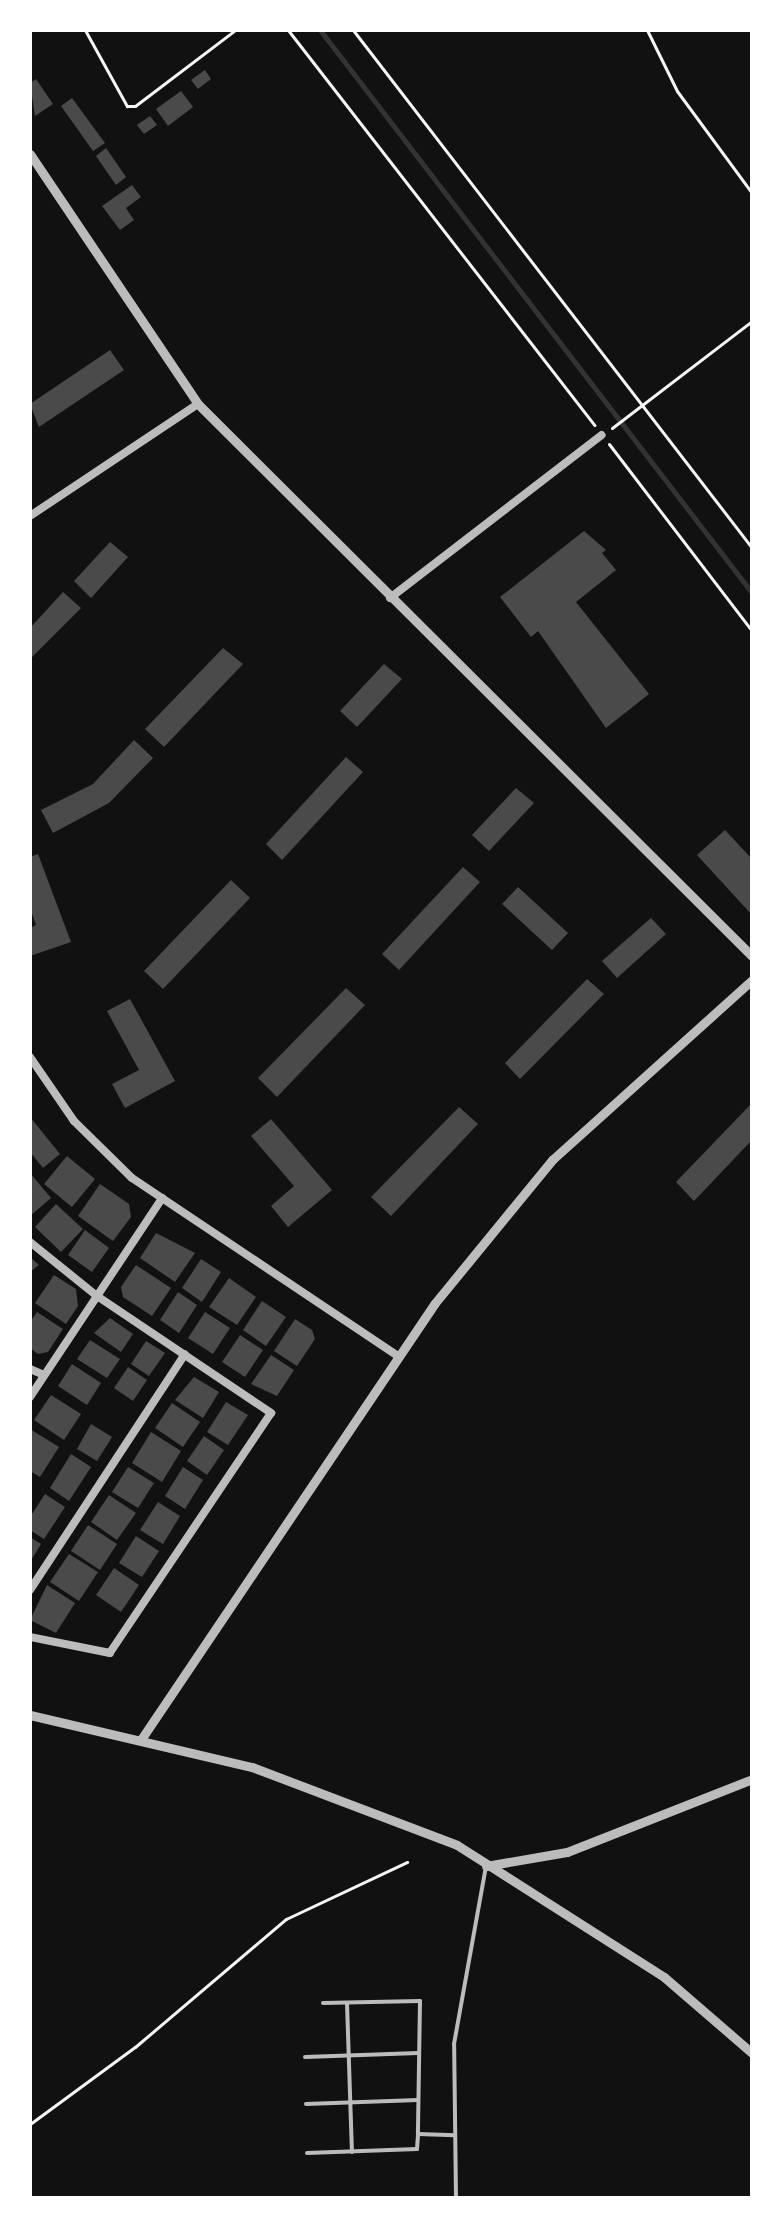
<!DOCTYPE html>
<html>
<head>
<meta charset="utf-8">
<style>
	body { margin:0 }
	#map { position:relative; width:782px; height:2228px; overflow:hidden; background:#111; font-family:"PT Serif",serif }
	div>[style] { position:absolute }
	[style*='--x'] { left:calc(var(--x)*1px); top:calc(var(--y)*1px); width:calc(var(--w)*1px); rotate:calc(var(--a)*1deg) }
	.stream>* { height:5px; margin:-2.5px; padding:0 2.5px; transform-origin:2.5px; border-radius:2.5px; background:#333 }
	.building>* { inset:0; background:#4a4a4a }
	.path>* { height:3px; margin:-1.5px; padding:0 1.5px; transform-origin:1.5px; border-radius:1.5px; background:#f5f5f5 }
	.service>* { height:4px; margin:-2px; padding:0 2px; transform-origin:2px; border-radius:2px; background:#bcbcbc }
	.minor>* { height:8px; margin:-4px; padding:0 4px; transform-origin:4px; border-radius:4px; background:#bcbcbc }
	.tertiary>* { height:9px; margin:-4.5px; padding:0 4.5px; transform-origin:4.5px; border-radius:4.5px; background:#bcbcbc }
	span { translate:-50% -50%; white-space:nowrap; text-align:center; line-height:1.15; -webkit-text-stroke:6px #fff; paint-order:stroke }
	.frame { position:absolute; inset:0; border:32px solid #fff; pointer-events:none }
</style>
</head>
<body>
<div id="map">
	<div class="stream">
		<div style="--x:320;--y:30;--w:710;--a:52.5"></div>
	</div>
	<div class="building">
		<div style="clip-path:polygon(205px 70px,211px 79px,198px 89px,191px 80px)"></div>
		<div style="clip-path:polygon(36px 79px,53px 104px,35px 116px,30px 83px)"></div>
		<div style="clip-path:polygon(181px 91px,193px 107px,168px 126px,156px 109px)"></div>
		<div style="clip-path:polygon(72px 98px,105px 143px,93px 151px,61px 106px)"></div>
		<div style="clip-path:polygon(150px 116px,157px 125px,144px 134px,137px 125px)"></div>
		<div style="clip-path:polygon(106px 148px,126px 177px,116px 185px,96px 156px)"></div>
		<div style="clip-path:polygon(132px 185px,141px 197px,126px 208px,134px 220px,120px 230px,102px 206px)"></div>
		<div style="clip-path:polygon(110px 350px,124px 370px,39px 427px,30px 404px)"></div>
		<div style="clip-path:polygon(584px 531px,606px 550px,602px 553px,616px 570px,576px 602px,649px 694px,606px 728px,538px 631px,531px 637px,500px 597px)"></div>
		<div style="clip-path:polygon(110px 542px,128px 557px,91px 598px,74px 581px)"></div>
		<div style="clip-path:polygon(63px 592px,81px 608px,30px 659px,30px 628px)"></div>
		<div style="clip-path:polygon(223px 648px,243px 664px,164px 747px,145px 729px)"></div>
		<div style="clip-path:polygon(384px 664px,402px 679px,357px 727px,340px 711px)"></div>
		<div style="clip-path:polygon(134px 740px,153px 758px,109px 803px,53px 833px,41px 810px,93px 784px)"></div>
		<div style="clip-path:polygon(346px 757px,363px 772px,282px 860px,266px 844px)"></div>
		<div style="clip-path:polygon(516px 788px,534px 803px,489px 851px,472px 835px)"></div>
		<div style="clip-path:polygon(725px 830px,752px 859px,752px 915px,697px 855px)"></div>
		<div style="clip-path:polygon(38px 854px,71px 942px,30px 956px,30px 928px,36px 925px,30px 908px,30px 857px)"></div>
		<div style="clip-path:polygon(463px 867px,480px 882px,399px 970px,382px 954px)"></div>
		<div style="clip-path:polygon(231px 880px,250px 898px,163px 989px,144px 971px)"></div>
		<div style="clip-path:polygon(518px 887px,568px 933px,552px 950px,502px 904px)"></div>
		<div style="clip-path:polygon(651px 918px,666px 934px,617px 978px,602px 961px)"></div>
		<div style="clip-path:polygon(587px 979px,604px 994px,520px 1079px,505px 1063px)"></div>
		<div style="clip-path:polygon(346px 988px,365px 1005px,277px 1097px,258px 1078px)"></div>
		<div style="clip-path:polygon(130px 999px,175px 1081px,125px 1108px,112px 1084px,139px 1070px,107px 1011px)"></div>
		<div style="clip-path:polygon(752px 1103px,752px 1140px,694px 1201px,676px 1182px)"></div>
		<div style="clip-path:polygon(459px 1107px,478px 1124px,391px 1216px,371px 1197px)"></div>
		<div style="clip-path:polygon(30px 1117px,60px 1154px,43px 1168px,30px 1152px)"></div>
		<div style="clip-path:polygon(271px 1119px,332px 1190px,288px 1227px,271px 1206px,294px 1186px,251px 1136px)"></div>
		<div style="clip-path:polygon(67px 1156px,95px 1179px,72px 1207px,44px 1184px)"></div>
		<div style="clip-path:polygon(30px 1173px,51px 1198px,30px 1216px)"></div>
		<div style="clip-path:polygon(100px 1184px,129px 1204px,131px 1217px,113px 1241px,78px 1216px)"></div>
		<div style="clip-path:polygon(56px 1204px,83px 1229px,61px 1252px,35px 1227px)"></div>
		<div style="clip-path:polygon(85px 1230px,109px 1248px,92px 1272px,68px 1255px)"></div>
		<div style="clip-path:polygon(156px 1233px,195px 1253px,175px 1282px,140px 1258px)"></div>
		<div style="clip-path:polygon(30px 1257px,39px 1265px,30px 1272px)"></div>
		<div style="clip-path:polygon(201px 1259px,221px 1272px,202px 1302px,182px 1288px)"></div>
		<div style="clip-path:polygon(136px 1265px,171px 1288px,152px 1316px,123px 1297px,121px 1287px)"></div>
		<div style="clip-path:polygon(54px 1275px,76px 1289px,78px 1306px,66px 1324px,35px 1303px)"></div>
		<div style="clip-path:polygon(229px 1278px,256px 1297px,237px 1325px,209px 1307px)"></div>
		<div style="clip-path:polygon(178px 1292px,197px 1305px,179px 1333px,160px 1320px)"></div>
		<div style="clip-path:polygon(262px 1301px,286px 1317px,266px 1346px,243px 1330px)"></div>
		<div style="clip-path:polygon(37px 1312px,63px 1329px,48px 1352px,38px 1354px,30px 1348px,30px 1322px)"></div>
		<div style="clip-path:polygon(205px 1312px,230px 1328px,213px 1354px,188px 1338px)"></div>
		<div style="clip-path:polygon(110px 1318px,133px 1334px,121px 1352px,94px 1333px)"></div>
		<div style="clip-path:polygon(295px 1319px,312px 1330px,315px 1339px,297px 1366px,274px 1351px)"></div>
		<div style="clip-path:polygon(240px 1335px,263px 1350px,245px 1377px,222px 1362px)"></div>
		<div style="clip-path:polygon(90px 1340px,120px 1359px,107px 1378px,77px 1359px)"></div>
		<div style="clip-path:polygon(146px 1341px,165px 1353px,149px 1376px,131px 1364px)"></div>
		<div style="clip-path:polygon(271px 1355px,294px 1370px,277px 1396px,251px 1384px)"></div>
		<div style="clip-path:polygon(72px 1364px,101px 1383px,87px 1405px,58px 1386px)"></div>
		<div style="clip-path:polygon(128px 1367px,147px 1380px,133px 1401px,114px 1388px)"></div>
		<div style="clip-path:polygon(194px 1377px,219px 1392px,203px 1418px,175px 1400px)"></div>
		<div style="clip-path:polygon(51px 1395px,81px 1414px,64px 1440px,34px 1420px)"></div>
		<div style="clip-path:polygon(226px 1402px,248px 1415px,228px 1445px,207px 1432px)"></div>
		<div style="clip-path:polygon(172px 1403px,200px 1422px,183px 1447px,155px 1428px)"></div>
		<div style="clip-path:polygon(91px 1424px,112px 1437px,97px 1461px,77px 1449px)"></div>
		<div style="clip-path:polygon(30px 1429px,59px 1447px,40px 1477px,30px 1471px)"></div>
		<div style="clip-path:polygon(151px 1432px,181px 1451px,162px 1482px,132px 1463px)"></div>
		<div style="clip-path:polygon(204px 1436px,224px 1450px,207px 1475px,187px 1461px)"></div>
		<div style="clip-path:polygon(71px 1454px,91px 1467px,69px 1501px,50px 1488px)"></div>
		<div style="clip-path:polygon(128px 1467px,154px 1483px,138px 1508px,112px 1492px)"></div>
		<div style="clip-path:polygon(183px 1467px,203px 1480px,185px 1509px,165px 1496px)"></div>
		<div style="clip-path:polygon(45px 1494px,65px 1507px,44px 1539px,30px 1530px,30px 1517px)"></div>
		<div style="clip-path:polygon(109px 1495px,136px 1513px,117px 1540px,91px 1522px)"></div>
		<div style="clip-path:polygon(158px 1502px,180px 1516px,163px 1544px,140px 1530px)"></div>
		<div style="clip-path:polygon(88px 1525px,117px 1544px,100px 1570px,71px 1551px)"></div>
		<div style="clip-path:polygon(136px 1536px,159px 1551px,142px 1577px,119px 1563px)"></div>
		<div style="clip-path:polygon(30px 1537px,41px 1544px,30px 1562px)"></div>
		<div style="clip-path:polygon(69px 1554px,98px 1572px,79px 1601px,50px 1582px)"></div>
		<div style="clip-path:polygon(114px 1568px,139px 1585px,121px 1612px,96px 1595px)"></div>
		<div style="clip-path:polygon(47px 1585px,75px 1603px,56px 1633px,30px 1620px)"></div>
	</div>
	<div class="path">
		<div style="--x:85;--y:30;--w:87;--a:61.1"></div>
		<div style="--x:127;--y:106;--w:8;--a:0"></div>
		<div style="--x:135;--y:106;--w:126;--a:-37.2"></div>
		<div style="--x:288;--y:30;--w:500;--a:52.2"></div>
		<div style="--x:353;--y:30;--w:654;--a:52.39"></div>
		<div style="--x:647;--y:30;--w:68;--a:63.8"></div>
		<div style="--x:677;--y:91;--w:127;--a:53.7"></div>
		<div style="--x:612;--y:428;--w:176;--a:-37.4"></div>
		<div style="--x:609;--y:444;--w:235;--a:52.6"></div>
		<div style="--x:30;--y:2124;--w:130;--a:-36.3"></div>
		<div style="--x:135;--y:2047;--w:198;--a:-40.3"></div>
		<div style="--x:286;--y:1919;--w:134;--a:-25.2"></div>
	</div>
	<div class="service">
		<div style="--x:323;--y:2003;--w:97;--a:-1.2"></div>
		<div style="--x:420;--y:2001;--w:133;--a:90.9"></div>
		<div style="--x:347;--y:2003;--w:149;--a:88.1"></div>
		<div style="--x:305;--y:2057;--w:113;--a:-2"></div>
		<div style="--x:306;--y:2104;--w:112;--a:-2"></div>
		<div style="--x:307;--y:2153;--w:110;--a:-2.1"></div>
		<div style="--x:417;--y:2149;--w:15;--a:-86"></div>
		<div style="--x:418;--y:2134;--w:37;--a:2"></div>
		<div style="--x:456;--y:2198;--w:154;--a:-90.7"></div>
		<div style="--x:454;--y:2044;--w:180;--a:-79.8"></div>
	</div>
	<div class="minor">
		<div style="--x:30;--y:516;--w:202;--a:-33.7"></div>
		<div style="--x:390;--y:598;--w:267;--a:-37.6"></div>
		<div style="--x:30;--y:1057;--w:78;--a:55.5"></div>
		<div style="--x:74;--y:1121;--w:81;--a:44.5"></div>
		<div style="--x:132;--y:1178;--w:318;--a:33.8"></div>
		<div style="--x:30;--y:1242;--w:86;--a:38.9"></div>
		<div style="--x:97;--y:1296;--w:210;--a:33.9"></div>
		<div style="--x:271;--y:1413;--w:289;--a:123.9"></div>
		<div style="--x:110;--y:1653;--w:82;--a:-168.7"></div>
		<div style="--x:30;--y:1369;--w:15;--a:23"></div>
		<div style="--x:30;--y:1397;--w:239;--a:-56.4"></div>
		<div style="--x:30;--y:1590;--w:282;--a:-56.7"></div>
	</div>
	<div class="tertiary">
		<div style="--x:30;--y:154;--w:301;--a:56.1"></div>
		<div style="--x:198;--y:404;--w:782;--a:44.9"></div>
		<div style="--x:30;--y:1715;--w:228;--a:13.2"></div>
		<div style="--x:252;--y:1767;--w:219;--a:20.8"></div>
		<div style="--x:457;--y:1845;--w:246;--a:32.5"></div>
		<div style="--x:664;--y:1977;--w:116;--a:40.8"></div>
		<div style="--x:142;--y:1738;--w:524;--a:-56.04"></div>
		<div style="--x:435;--y:1303;--w:185;--a:-50.7"></div>
		<div style="--x:552;--y:1160;--w:269;--a:-42"></div>
		<div style="--x:486;--y:1866;--w:82;--a:-9.8"></div>
		<div style="--x:567;--y:1852;--w:199;--a:-21.5"></div>
	</div>
	<div class="frame"></div>
</div>
</body>
</html>
